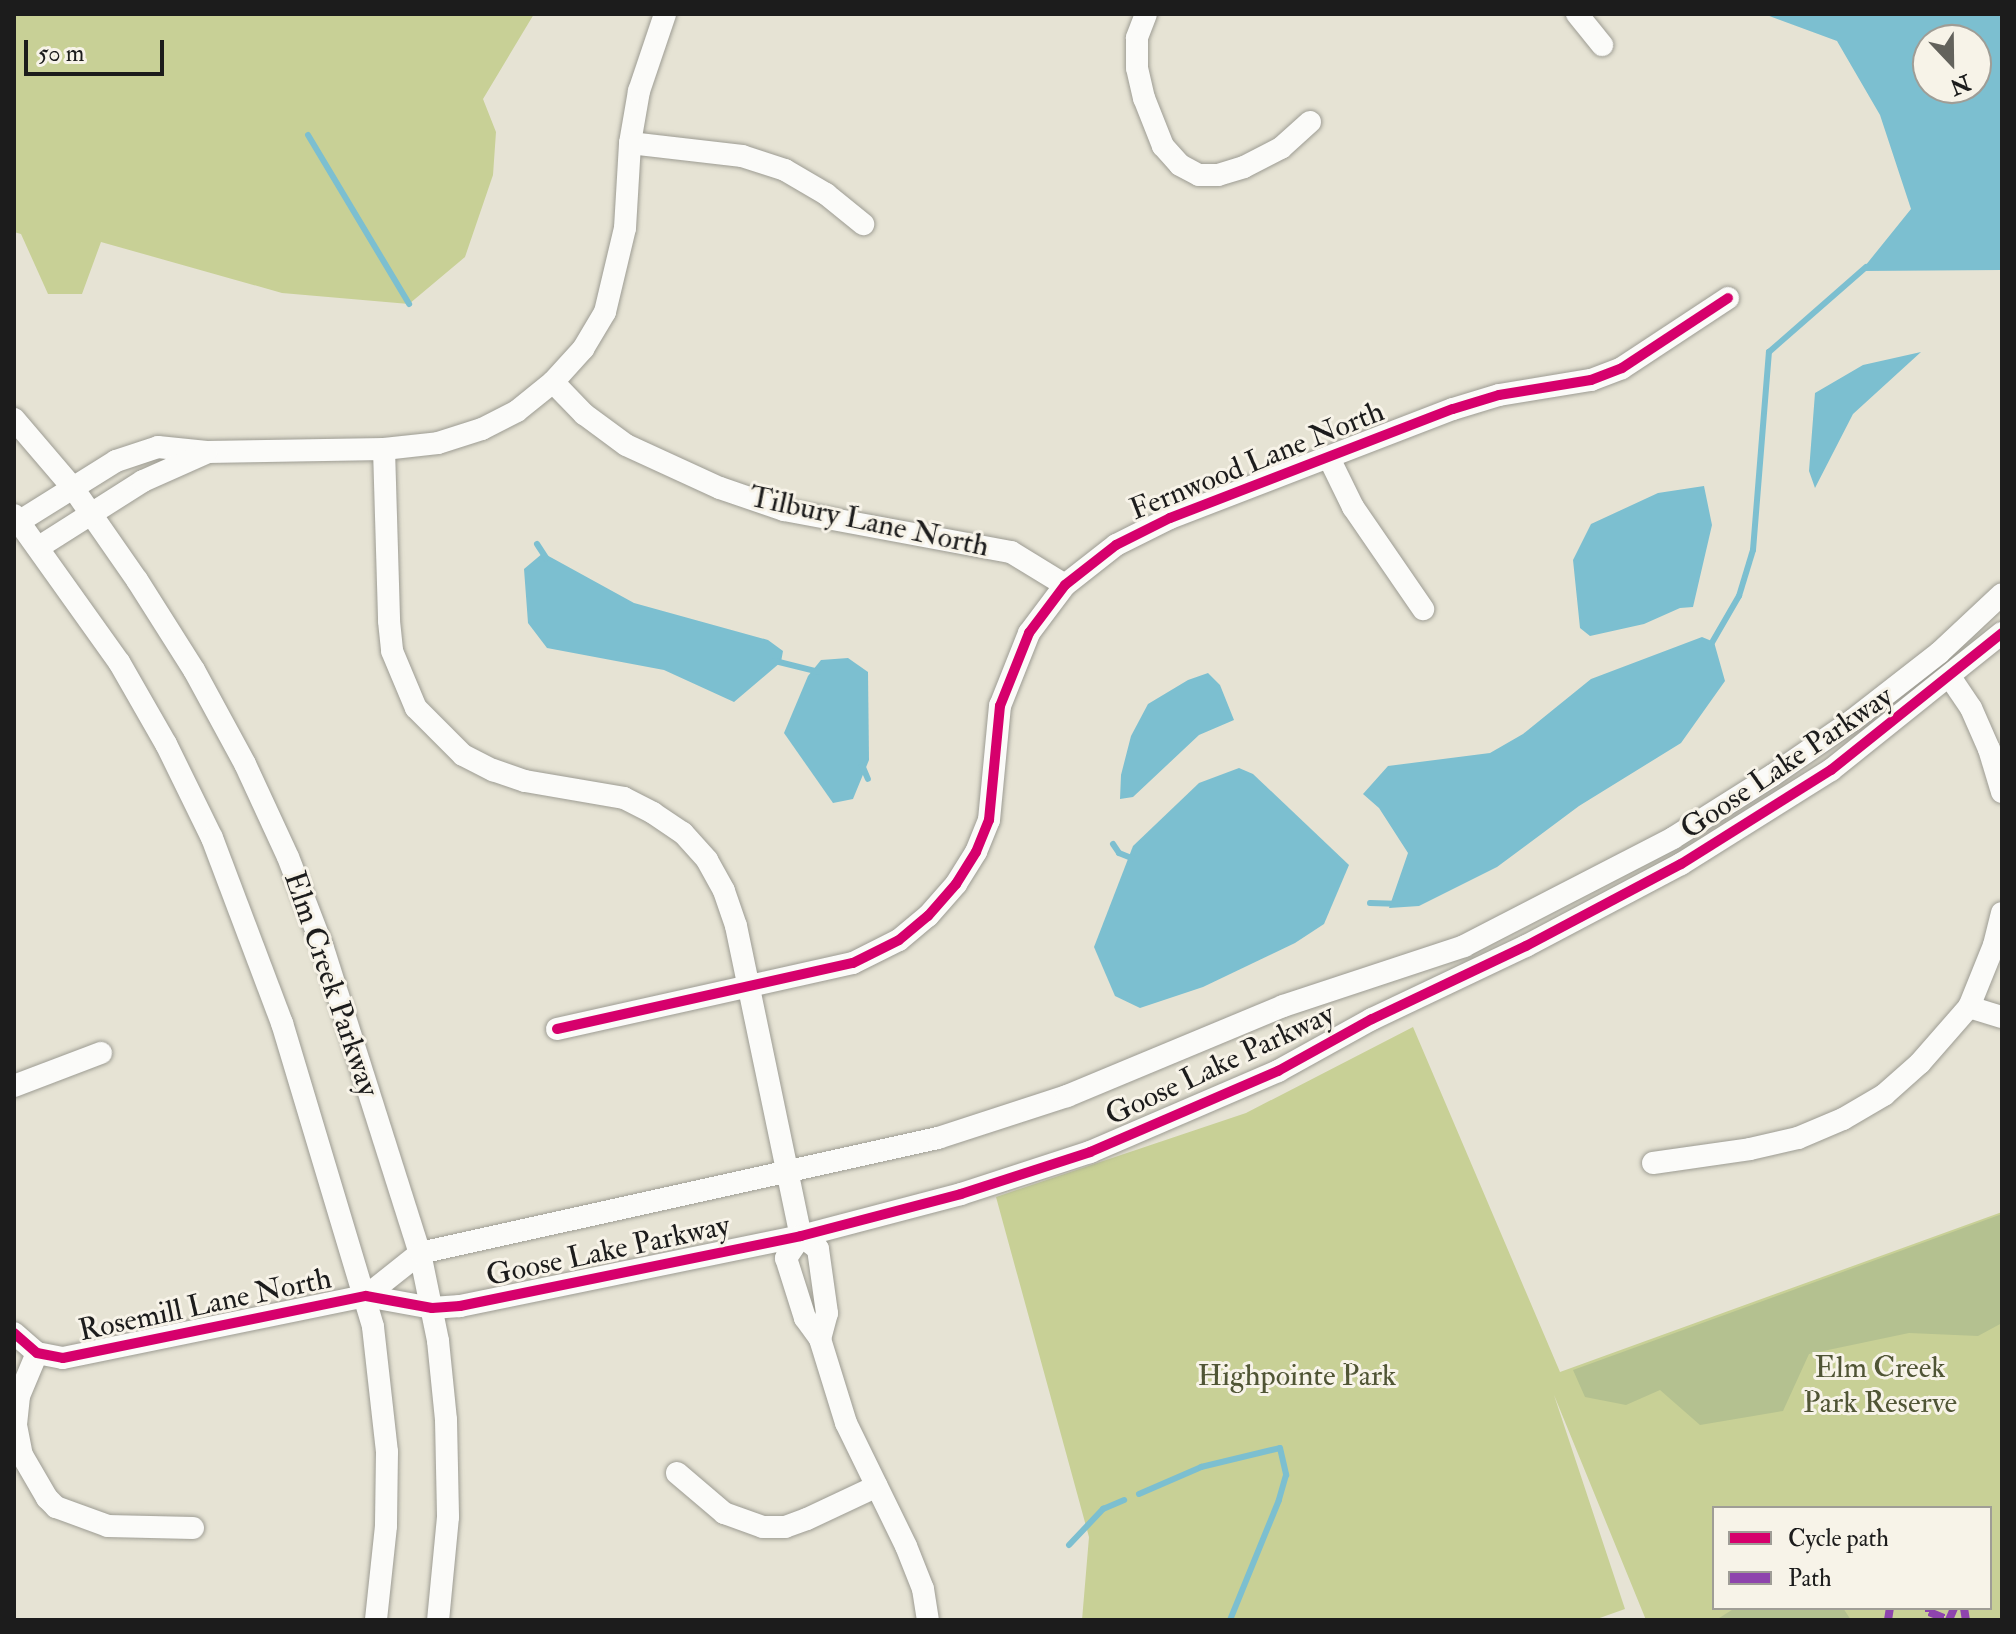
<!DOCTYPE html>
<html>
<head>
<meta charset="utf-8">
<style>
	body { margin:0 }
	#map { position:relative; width:2016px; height:1634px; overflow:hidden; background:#e6e3d4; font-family:"IM FELL Double Pica",serif }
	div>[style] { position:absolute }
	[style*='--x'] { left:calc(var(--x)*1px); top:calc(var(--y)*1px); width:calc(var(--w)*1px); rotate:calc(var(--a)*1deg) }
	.green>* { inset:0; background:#c8d096 }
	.forest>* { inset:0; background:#b4c190 }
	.water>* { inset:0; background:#7cbfd0 }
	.stream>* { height:6px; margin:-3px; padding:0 3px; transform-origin:3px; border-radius:3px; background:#7cbfd0 }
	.roads { filter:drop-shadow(0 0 2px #9d9c93) drop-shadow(0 0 2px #9d9c93) }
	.minor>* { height:22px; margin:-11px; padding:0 11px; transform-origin:11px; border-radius:11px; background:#fbfbf9 }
	.quiet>* { height:8px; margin-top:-4px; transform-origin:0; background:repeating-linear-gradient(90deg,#8e44ad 0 16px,transparent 0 24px) }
	.cycleway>* { height:10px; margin:-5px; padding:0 5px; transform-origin:5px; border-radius:5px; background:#d6006c }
	span { translate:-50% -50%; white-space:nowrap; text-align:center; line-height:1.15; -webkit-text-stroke:6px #f7f3e8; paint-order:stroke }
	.street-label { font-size:30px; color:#1c1c1c }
	.park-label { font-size:30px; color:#505535 }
	.frame { position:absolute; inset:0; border:16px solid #1c1c1c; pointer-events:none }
	.legend { position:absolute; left:1712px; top:1506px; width:280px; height:104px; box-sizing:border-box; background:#f7f3e8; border:2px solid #9f9d96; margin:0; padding:10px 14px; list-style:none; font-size:24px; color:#1c1c1c }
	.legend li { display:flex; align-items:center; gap:16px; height:40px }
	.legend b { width:40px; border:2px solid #9f9d96 }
	.north { position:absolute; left:1912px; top:24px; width:80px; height:80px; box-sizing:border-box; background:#f7f3e8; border:2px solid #9f9d96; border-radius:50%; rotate:158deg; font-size:22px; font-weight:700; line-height:32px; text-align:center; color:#1c1c1c }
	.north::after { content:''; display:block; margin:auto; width:28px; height:36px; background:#63625c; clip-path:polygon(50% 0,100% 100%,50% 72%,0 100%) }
	.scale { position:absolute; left:24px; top:40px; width:140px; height:36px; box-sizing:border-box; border:4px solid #1c1c1c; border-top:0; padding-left:10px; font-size:24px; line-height:28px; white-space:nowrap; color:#1c1c1c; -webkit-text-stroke:6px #f7f3e8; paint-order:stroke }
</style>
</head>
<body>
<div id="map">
	<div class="green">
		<div style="clip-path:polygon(14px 14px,534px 14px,483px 99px,496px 132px,493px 175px,465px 257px,409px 304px,282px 293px,101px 242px,82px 294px,48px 294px,21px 234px,14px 232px)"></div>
		<div style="clip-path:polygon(evenodd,1413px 1027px,1560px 1372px,2002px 1212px,2002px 1620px,1646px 1620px,1554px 1395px,1625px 1609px,1594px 1620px,1082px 1620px,1089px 1537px,996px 1197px,1246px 1113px,1413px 1027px,1714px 1508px,1990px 1508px,1990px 1608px,1714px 1608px,1714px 1508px)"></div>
	</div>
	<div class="forest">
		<div style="clip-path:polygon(2002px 1214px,2002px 1323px,1978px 1336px,1909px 1333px,1809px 1354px,1783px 1411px,1700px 1425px,1660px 1390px,1626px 1405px,1585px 1397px,1573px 1370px)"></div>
		<div style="clip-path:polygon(1735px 1608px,1843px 1608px,1851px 1620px,1716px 1620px)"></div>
	</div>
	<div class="water">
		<div style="clip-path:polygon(evenodd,1764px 14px,2002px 14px,2002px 270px,1861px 271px,1911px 209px,1880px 115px,1837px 41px,1764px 14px,1976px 40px,1976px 88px,1928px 88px,1928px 40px,1976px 40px)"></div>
		<div style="clip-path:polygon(1921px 352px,1853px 414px,1815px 488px,1809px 471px,1815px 393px,1863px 365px)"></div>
		<div style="clip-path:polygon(1704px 486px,1712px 525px,1693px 607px,1680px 608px,1644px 624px,1590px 636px,1580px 628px,1573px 560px,1591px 524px,1658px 493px)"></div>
		<div style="clip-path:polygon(543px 553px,634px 603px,768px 640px,783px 651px,781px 662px,734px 702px,664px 670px,547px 648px,528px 623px,524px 569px)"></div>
		<div style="clip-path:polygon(1702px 637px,1714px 642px,1725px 681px,1681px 743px,1579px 806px,1497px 867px,1419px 906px,1389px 908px,1408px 853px,1379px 808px,1363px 794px,1388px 766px,1490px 753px,1523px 734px,1591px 679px)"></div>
		<div style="clip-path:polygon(848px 658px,868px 672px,869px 760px,853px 799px,833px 803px,784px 733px,808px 676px,821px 660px)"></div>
		<div style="clip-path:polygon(1208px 673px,1220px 685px,1234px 720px,1199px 735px,1133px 797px,1120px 799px,1121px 775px,1131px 736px,1148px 704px,1188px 680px)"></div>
		<div style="clip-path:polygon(1239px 768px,1253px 774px,1349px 865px,1324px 924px,1295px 943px,1203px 987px,1140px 1008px,1115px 996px,1094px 947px,1133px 846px,1199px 783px)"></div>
	</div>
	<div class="stream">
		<div style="--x:308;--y:135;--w:197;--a:59.1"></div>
		<div style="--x:537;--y:544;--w:17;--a:57"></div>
		<div style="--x:1710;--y:646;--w:58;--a:-59.9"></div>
		<div style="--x:1739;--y:596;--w:48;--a:-73.1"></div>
		<div style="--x:1753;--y:550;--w:199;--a:-85.4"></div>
		<div style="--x:1769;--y:352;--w:129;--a:-41.2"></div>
		<div style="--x:775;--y:661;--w:45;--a:14"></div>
		<div style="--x:862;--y:765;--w:15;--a:67"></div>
		<div style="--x:1113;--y:844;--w:11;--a:56"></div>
		<div style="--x:1119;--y:853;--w:16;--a:22"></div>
		<div style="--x:1370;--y:903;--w:25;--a:2"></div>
		<div style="--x:1139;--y:1494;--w:68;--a:-23.5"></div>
		<div style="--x:1201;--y:1467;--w:81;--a:-13.5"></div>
		<div style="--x:1280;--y:1448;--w:28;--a:77"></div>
		<div style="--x:1286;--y:1475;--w:26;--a:106"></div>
		<div style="--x:1279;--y:1500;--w:130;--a:112.2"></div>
		<div style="--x:1069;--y:1545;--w:50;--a:-46.6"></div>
		<div style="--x:1103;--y:1509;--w:23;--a:-23"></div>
	</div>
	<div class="roads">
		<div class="minor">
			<div style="--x:1146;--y:14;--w:26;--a:111"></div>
			<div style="--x:1137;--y:38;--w:30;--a:90"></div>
			<div style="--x:1137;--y:68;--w:31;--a:77"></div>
			<div style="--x:1144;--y:98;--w:52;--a:68.4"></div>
			<div style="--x:1163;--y:146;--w:25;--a:48"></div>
			<div style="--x:1180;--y:165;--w:21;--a:28"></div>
			<div style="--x:1199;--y:175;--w:19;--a:0"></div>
			<div style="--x:1218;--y:175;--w:27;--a:-17"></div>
			<div style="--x:1244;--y:167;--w:42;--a:-27.2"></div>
			<div style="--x:1281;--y:148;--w:39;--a:-42"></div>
			<div style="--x:1577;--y:14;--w:40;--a:51"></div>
			<div style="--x:630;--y:143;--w:113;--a:6.6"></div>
			<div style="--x:742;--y:156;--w:45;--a:18"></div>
			<div style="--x:785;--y:170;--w:48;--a:30.3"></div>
			<div style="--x:826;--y:194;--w:48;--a:39"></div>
			<div style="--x:553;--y:382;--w:45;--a:45.9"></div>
			<div style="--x:584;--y:414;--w:52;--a:36.4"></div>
			<div style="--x:626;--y:445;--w:103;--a:24.6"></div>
			<div style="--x:720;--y:488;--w:68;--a:19"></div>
			<div style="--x:784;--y:510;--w:231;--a:10.5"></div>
			<div style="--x:1011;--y:552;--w:63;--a:31.4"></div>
			<div style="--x:14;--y:419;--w:91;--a:49.5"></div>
			<div style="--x:73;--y:488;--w:112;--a:55.2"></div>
			<div style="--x:137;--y:580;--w:107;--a:57.7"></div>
			<div style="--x:194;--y:670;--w:107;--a:61.5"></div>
			<div style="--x:245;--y:764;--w:102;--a:65.2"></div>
			<div style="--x:288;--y:857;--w:97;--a:69"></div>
			<div style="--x:323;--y:948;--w:320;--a:72.4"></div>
			<div style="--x:420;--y:1253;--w:90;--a:78.4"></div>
			<div style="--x:438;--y:1341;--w:79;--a:84.2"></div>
			<div style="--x:446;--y:1420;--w:97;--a:88.8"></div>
			<div style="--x:448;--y:1517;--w:103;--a:95.5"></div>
			<div style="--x:384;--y:449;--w:172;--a:88.3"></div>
			<div style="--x:389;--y:621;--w:30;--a:84"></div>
			<div style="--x:392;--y:651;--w:62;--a:67.2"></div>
			<div style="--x:416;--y:708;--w:66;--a:45"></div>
			<div style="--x:463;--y:755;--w:34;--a:27"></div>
			<div style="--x:493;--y:770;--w:34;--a:19"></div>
			<div style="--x:525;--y:781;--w:100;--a:9.7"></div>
			<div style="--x:624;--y:798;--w:33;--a:27"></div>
			<div style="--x:653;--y:813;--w:36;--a:34"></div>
			<div style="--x:683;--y:833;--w:36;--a:48"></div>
			<div style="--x:707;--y:860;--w:35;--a:61"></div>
			<div style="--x:724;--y:891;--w:37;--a:71"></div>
			<div style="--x:736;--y:926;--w:317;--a:78.2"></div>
			<div style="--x:1329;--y:458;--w:55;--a:63.9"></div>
			<div style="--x:1353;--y:507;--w:124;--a:55.5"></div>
			<div style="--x:14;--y:515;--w:181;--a:54.5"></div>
			<div style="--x:119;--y:662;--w:95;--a:60.2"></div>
			<div style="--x:166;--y:744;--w:105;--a:63.9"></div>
			<div style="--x:212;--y:838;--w:198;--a:69.3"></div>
			<div style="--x:282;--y:1023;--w:317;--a:73.3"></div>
			<div style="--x:373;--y:1327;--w:126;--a:83.6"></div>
			<div style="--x:387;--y:1452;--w:74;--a:90.8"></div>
			<div style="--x:386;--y:1526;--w:95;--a:96.1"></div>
			<div style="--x:20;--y:521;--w:113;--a:-32"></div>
			<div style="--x:116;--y:461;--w:44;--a:-18.4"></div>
			<div style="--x:158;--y:447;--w:49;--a:5.8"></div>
			<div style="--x:207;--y:452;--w:177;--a:-1"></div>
			<div style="--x:384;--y:449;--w:54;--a:-6.3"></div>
			<div style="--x:438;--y:443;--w:46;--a:-17.7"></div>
			<div style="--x:482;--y:429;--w:39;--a:-27"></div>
			<div style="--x:517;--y:411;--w:46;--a:-38.9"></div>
			<div style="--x:553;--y:382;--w:45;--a:-47.7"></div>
			<div style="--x:583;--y:349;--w:43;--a:-59.3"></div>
			<div style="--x:605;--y:312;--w:86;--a:-76.6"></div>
			<div style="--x:625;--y:228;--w:85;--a:-86.6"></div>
			<div style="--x:630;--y:143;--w:53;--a:-80.2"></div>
			<div style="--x:639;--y:91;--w:81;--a:-71.3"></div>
			<div style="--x:39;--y:547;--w:123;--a:-32.4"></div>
			<div style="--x:143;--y:481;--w:69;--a:-24"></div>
			<div style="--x:1950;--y:677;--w:37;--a:56"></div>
			<div style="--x:1971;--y:708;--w:45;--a:66.3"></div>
			<div style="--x:1989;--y:749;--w:45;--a:73.2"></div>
			<div style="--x:1969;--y:1007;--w:34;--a:17"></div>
			<div style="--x:557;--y:1029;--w:303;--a:-12.6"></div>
			<div style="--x:853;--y:963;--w:51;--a:-26.6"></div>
			<div style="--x:899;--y:940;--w:38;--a:-40"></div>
			<div style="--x:928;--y:916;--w:43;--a:-48.8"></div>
			<div style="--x:956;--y:884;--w:38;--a:-58"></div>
			<div style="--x:976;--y:852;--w:35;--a:-68"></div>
			<div style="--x:989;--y:820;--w:115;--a:-84.5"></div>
			<div style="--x:1000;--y:706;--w:79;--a:-68.3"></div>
			<div style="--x:1029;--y:633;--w:60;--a:-53.1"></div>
			<div style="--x:1065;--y:585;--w:65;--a:-38.1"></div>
			<div style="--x:1116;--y:545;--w:60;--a:-26.6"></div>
			<div style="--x:1170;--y:518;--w:303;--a:-21.1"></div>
			<div style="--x:1453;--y:409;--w:48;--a:-16.9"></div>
			<div style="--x:1499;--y:395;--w:93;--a:-9.3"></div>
			<div style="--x:1591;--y:380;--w:33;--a:-21"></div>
			<div style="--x:1622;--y:368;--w:127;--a:-33.4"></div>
			<div style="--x:14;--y:1086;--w:93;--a:-20.8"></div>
			<div style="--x:1653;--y:1163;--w:98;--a:-8.2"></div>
			<div style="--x:1750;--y:1149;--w:49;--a:-12.9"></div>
			<div style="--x:1798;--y:1138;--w:49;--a:-22.9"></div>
			<div style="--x:1843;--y:1119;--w:48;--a:-30.3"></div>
			<div style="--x:1884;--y:1095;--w:48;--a:-41.6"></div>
			<div style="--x:1920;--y:1063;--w:74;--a:-48.8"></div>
			<div style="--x:1969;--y:1007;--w:67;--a:-68"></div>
			<div style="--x:1994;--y:945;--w:33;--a:-76"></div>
			<div style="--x:801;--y:1236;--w:27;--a:124"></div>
			<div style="--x:786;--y:1258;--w:63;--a:72.4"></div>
			<div style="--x:805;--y:1318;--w:26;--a:54"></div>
			<div style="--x:820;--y:1339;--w:88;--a:72.8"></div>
			<div style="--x:846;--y:1423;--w:137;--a:64"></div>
			<div style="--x:906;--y:1546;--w:46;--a:68.4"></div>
			<div style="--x:923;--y:1589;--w:31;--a:81"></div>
			<div style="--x:801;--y:1236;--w:21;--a:37"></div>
			<div style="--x:818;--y:1249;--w:65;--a:82"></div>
			<div style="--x:827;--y:1313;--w:27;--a:105"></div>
			<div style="--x:366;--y:1296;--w:69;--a:-38.5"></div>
			<div style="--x:420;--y:1253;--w:531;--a:-12.52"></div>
			<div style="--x:938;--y:1138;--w:136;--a:-18"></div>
			<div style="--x:1067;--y:1096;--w:234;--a:-22.6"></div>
			<div style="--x:1283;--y:1006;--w:191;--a:-18.3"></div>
			<div style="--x:1464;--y:946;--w:235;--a:-27.3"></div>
			<div style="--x:1673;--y:838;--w:118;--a:-32.2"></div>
			<div style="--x:1773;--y:775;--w:97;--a:-34.5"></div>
			<div style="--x:1853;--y:720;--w:109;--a:-37.9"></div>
			<div style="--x:1939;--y:653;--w:86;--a:-43.1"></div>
			<div style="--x:14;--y:1333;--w:30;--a:41"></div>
			<div style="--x:37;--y:1353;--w:26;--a:11"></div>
			<div style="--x:63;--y:1358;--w:309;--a:-11.6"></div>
			<div style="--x:366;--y:1296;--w:67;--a:10.3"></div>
			<div style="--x:432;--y:1308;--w:28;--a:-4"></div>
			<div style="--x:460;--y:1306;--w:348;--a:-11.6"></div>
			<div style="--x:801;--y:1236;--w:165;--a:-14.7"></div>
			<div style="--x:961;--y:1194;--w:136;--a:-18"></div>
			<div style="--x:1090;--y:1152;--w:205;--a:-23.3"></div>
			<div style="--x:1278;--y:1071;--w:107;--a:-29"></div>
			<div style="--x:1372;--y:1019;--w:170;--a:-25.4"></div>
			<div style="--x:1526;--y:946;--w:175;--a:-27.9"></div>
			<div style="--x:1681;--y:864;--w:177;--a:-32.1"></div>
			<div style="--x:1831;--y:770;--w:219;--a:-38.7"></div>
			<div style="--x:37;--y:1353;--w:47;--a:112.7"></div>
			<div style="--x:19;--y:1396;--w:29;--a:96"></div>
			<div style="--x:16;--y:1425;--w:31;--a:79"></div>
			<div style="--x:22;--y:1455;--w:50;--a:59.8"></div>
			<div style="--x:47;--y:1498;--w:13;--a:45"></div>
			<div style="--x:56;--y:1507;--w:55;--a:20.1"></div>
			<div style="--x:108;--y:1526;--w:85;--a:1.3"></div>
			<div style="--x:677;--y:1473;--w:62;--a:40.4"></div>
			<div style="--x:724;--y:1513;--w:41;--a:19.7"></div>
			<div style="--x:763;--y:1527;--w:22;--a:0"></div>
			<div style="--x:785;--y:1527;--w:23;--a:-20"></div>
			<div style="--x:807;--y:1519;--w:77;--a:-25.2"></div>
		</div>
	</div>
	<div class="quiet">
		<div style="--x:1929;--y:1608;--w:4;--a:90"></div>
		<div style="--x:1929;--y:1612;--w:22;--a:22"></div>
		<div style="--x:1949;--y:1620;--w:13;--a:-67"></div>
		<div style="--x:1964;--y:1608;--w:12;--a:81"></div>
		<div style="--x:1888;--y:1620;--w:12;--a:-81"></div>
	</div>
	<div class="cycleway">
		<div style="--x:557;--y:1029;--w:303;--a:-12.6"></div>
		<div style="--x:853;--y:963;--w:51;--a:-26.6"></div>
		<div style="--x:899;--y:940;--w:38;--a:-40"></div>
		<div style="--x:928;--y:916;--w:43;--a:-48.8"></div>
		<div style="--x:956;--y:884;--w:38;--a:-58"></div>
		<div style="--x:976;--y:852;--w:35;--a:-68"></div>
		<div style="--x:989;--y:820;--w:115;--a:-84.5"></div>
		<div style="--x:1000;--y:706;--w:79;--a:-68.3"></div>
		<div style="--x:1029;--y:633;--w:60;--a:-53.1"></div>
		<div style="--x:1065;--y:585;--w:65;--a:-38.1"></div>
		<div style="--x:1116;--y:545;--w:60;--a:-26.6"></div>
		<div style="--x:1170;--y:518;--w:303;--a:-21.1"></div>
		<div style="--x:1453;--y:409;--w:48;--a:-16.9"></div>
		<div style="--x:1499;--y:395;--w:93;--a:-9.3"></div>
		<div style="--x:1591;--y:380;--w:33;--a:-21"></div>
		<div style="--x:1622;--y:368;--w:127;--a:-33.4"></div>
		<div style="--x:14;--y:1333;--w:30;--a:41"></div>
		<div style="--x:37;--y:1353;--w:26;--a:11"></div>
		<div style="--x:63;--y:1358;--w:309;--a:-11.6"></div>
		<div style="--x:366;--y:1296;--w:67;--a:10.3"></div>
		<div style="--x:432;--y:1308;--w:28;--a:-4"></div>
		<div style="--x:460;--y:1306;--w:348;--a:-11.6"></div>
		<div style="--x:801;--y:1236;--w:165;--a:-14.7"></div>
		<div style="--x:961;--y:1194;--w:136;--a:-18"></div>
		<div style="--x:1090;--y:1152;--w:205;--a:-23.3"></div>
		<div style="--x:1278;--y:1071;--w:107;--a:-29"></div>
		<div style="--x:1372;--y:1019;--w:170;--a:-25.4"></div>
		<div style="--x:1526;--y:946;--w:175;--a:-27.9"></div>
		<div style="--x:1681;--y:864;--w:177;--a:-32.1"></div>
		<div style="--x:1831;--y:770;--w:219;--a:-38.7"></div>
	</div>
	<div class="street-label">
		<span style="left:1257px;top:461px;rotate:-22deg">Fernwood Lane North</span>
		<span style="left:869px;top:522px;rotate:12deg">Tilbury Lane North</span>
		<span style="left:1787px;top:763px;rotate:-34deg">Goose Lake Parkway</span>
		<span style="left:331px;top:984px;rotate:71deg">Elm Creek Parkway</span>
		<span style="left:1220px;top:1065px;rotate:-25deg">Goose Lake Parkway</span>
		<span style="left:608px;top:1251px;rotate:-12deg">Goose Lake Parkway</span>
		<span style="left:205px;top:1305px;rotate:-12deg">Rosemill Lane North</span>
	</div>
	<div class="park-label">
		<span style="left:1880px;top:1385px">Elm Creek<br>Park Reserve</span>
		<span style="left:1297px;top:1376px">Highpointe Park</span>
	</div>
	<div class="frame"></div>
	<ul class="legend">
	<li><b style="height:10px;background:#d6006c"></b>Cycle path</li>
	<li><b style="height:10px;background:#8e44ad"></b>Path</li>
	</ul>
	<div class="north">N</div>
	<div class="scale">50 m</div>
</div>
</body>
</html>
